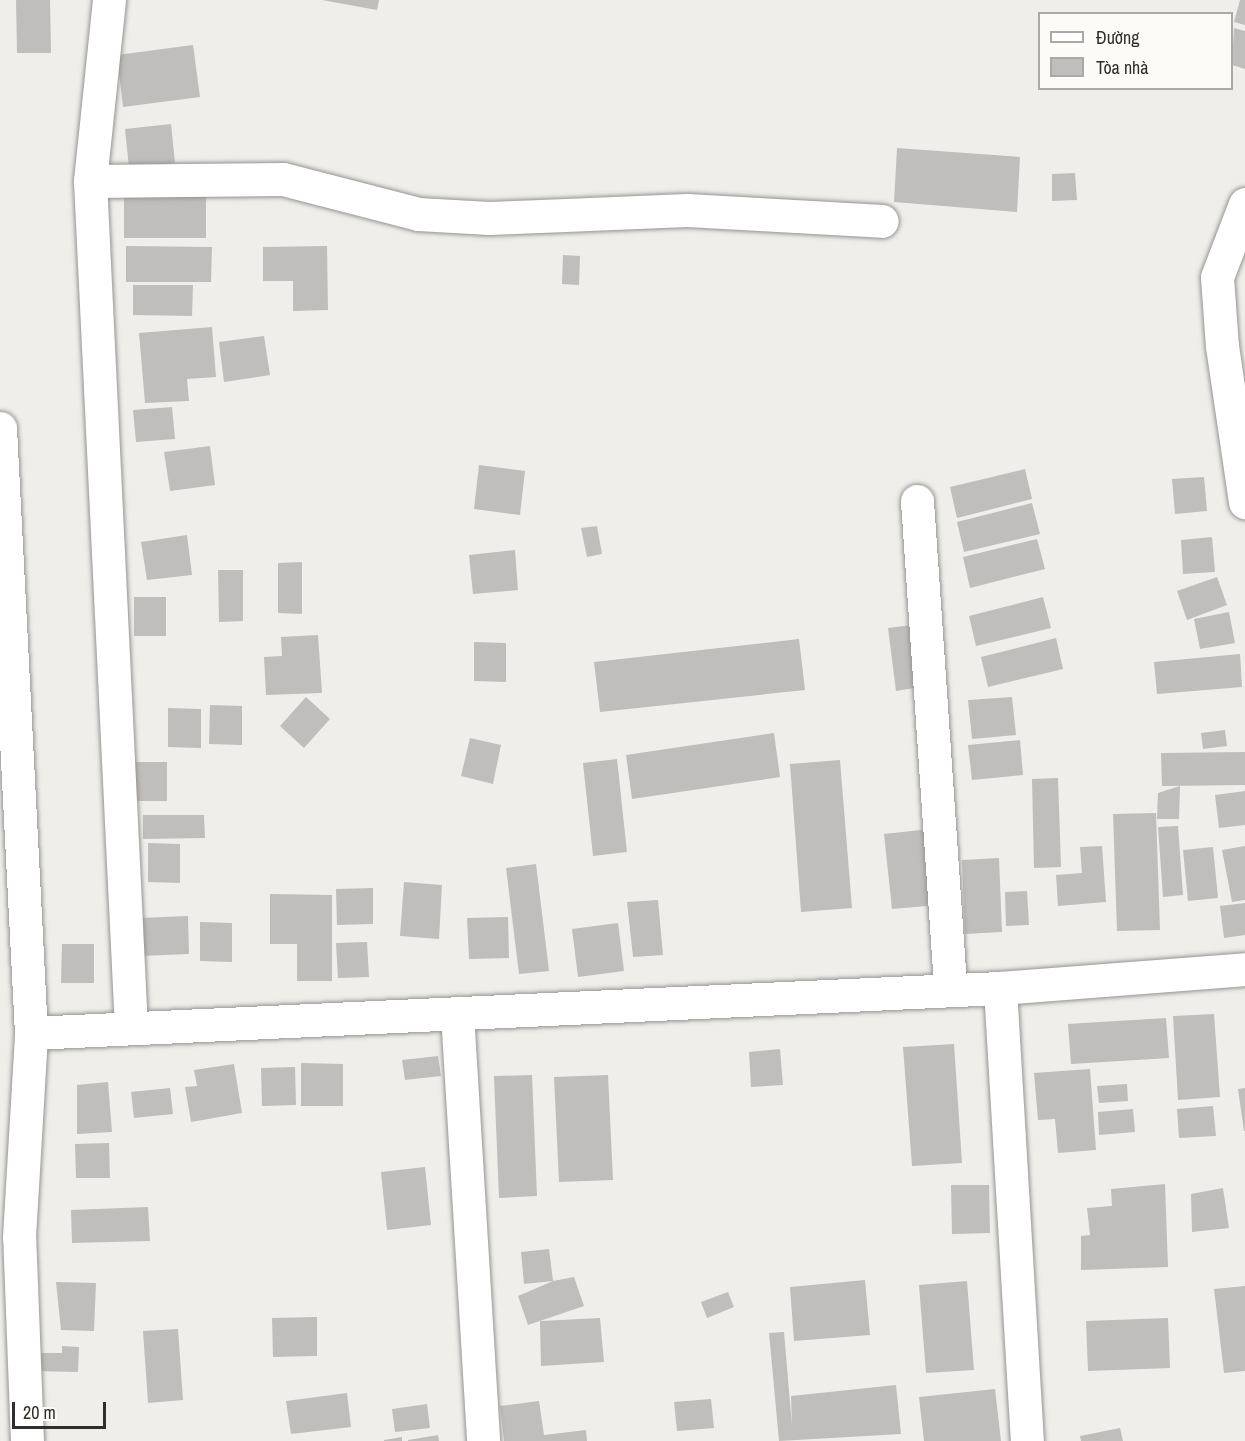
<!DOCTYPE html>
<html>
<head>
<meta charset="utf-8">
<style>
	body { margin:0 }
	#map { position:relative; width:1245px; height:1441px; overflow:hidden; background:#efeeeb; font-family:"Archivo Narrow",sans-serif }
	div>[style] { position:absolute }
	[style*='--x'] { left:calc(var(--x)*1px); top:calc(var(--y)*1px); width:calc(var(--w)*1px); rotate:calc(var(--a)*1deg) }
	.building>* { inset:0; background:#c0bebc }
	.roads { filter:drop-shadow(0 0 2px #969492) drop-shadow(0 0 2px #969492) }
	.street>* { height:33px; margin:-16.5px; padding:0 16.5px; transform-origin:16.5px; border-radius:16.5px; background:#fff }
	.secondary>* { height:33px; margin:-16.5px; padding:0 16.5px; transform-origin:16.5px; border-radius:16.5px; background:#fff }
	span { translate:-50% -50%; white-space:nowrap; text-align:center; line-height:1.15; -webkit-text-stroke:4.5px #fdfbf8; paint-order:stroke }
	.legend { position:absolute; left:1038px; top:12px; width:195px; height:78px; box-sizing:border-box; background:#fdfbf8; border:2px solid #aba9a7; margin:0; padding:8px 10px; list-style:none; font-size:18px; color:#2f2e2d }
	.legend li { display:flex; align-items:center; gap:12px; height:30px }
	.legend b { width:30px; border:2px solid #aba9a7 }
	.scale { position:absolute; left:12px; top:1402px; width:94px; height:27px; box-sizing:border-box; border:3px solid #2f2e2d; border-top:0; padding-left:8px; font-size:18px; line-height:21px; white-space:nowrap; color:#2f2e2d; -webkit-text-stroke:4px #fdfbf8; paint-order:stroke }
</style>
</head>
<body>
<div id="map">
	<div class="building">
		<div style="clip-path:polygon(16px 0,50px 0,51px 53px,17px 53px)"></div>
		<div style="clip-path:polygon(322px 0,379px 0,377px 10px)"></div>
		<div style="clip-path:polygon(1240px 0,1245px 0,1245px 25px,1234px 22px)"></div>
		<div style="clip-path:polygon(1234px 28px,1245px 31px,1245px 69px,1232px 65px)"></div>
		<div style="clip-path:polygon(193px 45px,200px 97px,123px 107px,117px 55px)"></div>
		<div style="clip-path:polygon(171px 124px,175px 163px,129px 168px,125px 129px)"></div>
		<div style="clip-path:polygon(897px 148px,1020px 157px,1017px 212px,894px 202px)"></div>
		<div style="clip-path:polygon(1075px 173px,1077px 200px,1052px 201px,1052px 174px)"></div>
		<div style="clip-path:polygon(124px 194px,206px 195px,206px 238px,124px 238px)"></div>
		<div style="clip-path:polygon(126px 246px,212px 247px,211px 282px,126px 282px)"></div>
		<div style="clip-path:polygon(327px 246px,328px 310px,293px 311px,293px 281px,263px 281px,263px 247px)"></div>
		<div style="clip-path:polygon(563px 255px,580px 256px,579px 285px,562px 284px)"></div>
		<div style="clip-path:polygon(133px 285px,193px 285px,192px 316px,133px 315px)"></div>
		<div style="clip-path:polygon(212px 327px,216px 377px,187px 379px,189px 401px,145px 403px,139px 333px)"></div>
		<div style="clip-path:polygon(264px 336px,270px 375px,224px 382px,219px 342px)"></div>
		<div style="clip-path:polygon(172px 407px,175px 439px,136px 442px,133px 410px)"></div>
		<div style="clip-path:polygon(210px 446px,215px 485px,170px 491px,164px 452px)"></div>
		<div style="clip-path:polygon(479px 465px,525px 471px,520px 515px,474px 509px)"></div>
		<div style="clip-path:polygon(1025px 469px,1032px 499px,957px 518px,950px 487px)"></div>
		<div style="clip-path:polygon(1204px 477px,1207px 511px,1175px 514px,1172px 479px)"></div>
		<div style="clip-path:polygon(1032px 503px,1040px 534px,964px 552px,957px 522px)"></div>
		<div style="clip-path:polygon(597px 526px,602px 554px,587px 557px,581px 528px)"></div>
		<div style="clip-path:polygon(187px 535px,192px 575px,147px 580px,141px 542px)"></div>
		<div style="clip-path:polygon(1212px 537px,1215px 572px,1183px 574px,1181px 540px)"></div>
		<div style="clip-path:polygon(1037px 539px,1045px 569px,970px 588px,963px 557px)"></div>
		<div style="clip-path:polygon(515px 550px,518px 590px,473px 594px,469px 555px)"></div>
		<div style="clip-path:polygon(302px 562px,302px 614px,278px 613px,278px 563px)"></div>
		<div style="clip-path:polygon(218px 570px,243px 570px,243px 621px,219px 622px)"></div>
		<div style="clip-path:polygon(1217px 577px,1227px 605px,1187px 620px,1177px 591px)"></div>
		<div style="clip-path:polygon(134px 597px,166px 597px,166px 636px,134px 636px)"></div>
		<div style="clip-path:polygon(1043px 597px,1051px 628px,976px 646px,969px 616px)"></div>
		<div style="clip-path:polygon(1229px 612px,1235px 643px,1200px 649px,1194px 619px)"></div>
		<div style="clip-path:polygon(911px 625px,920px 687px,896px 691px,888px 628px)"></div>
		<div style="clip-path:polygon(318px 635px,322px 693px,266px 695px,264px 657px,282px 656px,281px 637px)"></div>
		<div style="clip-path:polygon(1056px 638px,1063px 669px,988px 687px,981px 657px)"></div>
		<div style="clip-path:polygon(799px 639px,805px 690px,600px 712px,594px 662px)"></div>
		<div style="clip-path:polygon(474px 642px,506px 643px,506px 682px,474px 681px)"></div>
		<div style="clip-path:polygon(1240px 654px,1242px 687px,1157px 694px,1154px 662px)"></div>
		<div style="clip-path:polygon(306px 697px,330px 719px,304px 748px,280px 726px)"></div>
		<div style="clip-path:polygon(1012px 697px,1016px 735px,972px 739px,968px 700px)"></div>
		<div style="clip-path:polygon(210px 705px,242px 706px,242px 745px,209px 744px)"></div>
		<div style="clip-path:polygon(168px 708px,201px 709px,201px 748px,168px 747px)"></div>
		<div style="clip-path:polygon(1225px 730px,1227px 746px,1203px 749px,1201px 733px)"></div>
		<div style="clip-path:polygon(774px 733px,780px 777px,632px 799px,626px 755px)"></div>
		<div style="clip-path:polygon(470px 738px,501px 745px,493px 784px,461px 776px)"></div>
		<div style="clip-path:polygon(1020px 740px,1023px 775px,972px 780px,968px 745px)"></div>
		<div style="clip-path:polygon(1245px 752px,1245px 785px,1162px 786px,1161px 753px)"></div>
		<div style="clip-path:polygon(617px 759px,627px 852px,593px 856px,583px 763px)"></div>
		<div style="clip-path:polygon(840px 760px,852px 908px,801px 912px,790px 764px)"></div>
		<div style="clip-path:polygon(135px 762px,167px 762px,167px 801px,135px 801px)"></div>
		<div style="clip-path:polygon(1058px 778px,1061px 867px,1034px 868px,1032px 779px)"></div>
		<div style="clip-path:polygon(1180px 786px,1179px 819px,1157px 819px,1158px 793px)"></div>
		<div style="clip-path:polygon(1245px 791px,1245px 825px,1219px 828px,1215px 795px)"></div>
		<div style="clip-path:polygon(1156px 813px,1160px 930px,1117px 931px,1113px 814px)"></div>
		<div style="clip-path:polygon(143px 815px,204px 815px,205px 838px,143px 839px)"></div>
		<div style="clip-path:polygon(1178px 826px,1183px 895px,1163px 897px,1158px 827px)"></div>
		<div style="clip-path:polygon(930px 829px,938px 905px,892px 909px,884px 834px)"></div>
		<div style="clip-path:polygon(148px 843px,180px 844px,180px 883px,148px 882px)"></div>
		<div style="clip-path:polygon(1102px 846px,1106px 902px,1058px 906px,1056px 875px,1082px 873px,1080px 847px)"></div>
		<div style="clip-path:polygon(1245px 846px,1245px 900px,1232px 902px,1222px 850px)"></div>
		<div style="clip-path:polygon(1213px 847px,1218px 898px,1188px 901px,1183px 850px)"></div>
		<div style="clip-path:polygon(999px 858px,1002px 932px,965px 934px,962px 860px)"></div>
		<div style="clip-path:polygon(536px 864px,549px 971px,519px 974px,506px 868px)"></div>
		<div style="clip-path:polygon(404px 882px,442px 885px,439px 939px,400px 936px)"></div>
		<div style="clip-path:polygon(373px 888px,373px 924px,337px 925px,336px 889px)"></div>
		<div style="clip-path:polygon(1027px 891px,1029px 925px,1006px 926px,1005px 892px)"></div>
		<div style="clip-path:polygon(270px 894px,332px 895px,332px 981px,297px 981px,297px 944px,270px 944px)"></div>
		<div style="clip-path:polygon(658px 900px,663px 955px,633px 957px,627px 902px)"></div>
		<div style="clip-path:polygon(1245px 903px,1245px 935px,1224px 938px,1220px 906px)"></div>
		<div style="clip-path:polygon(188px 916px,189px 954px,141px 956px,140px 918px)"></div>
		<div style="clip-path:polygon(508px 917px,509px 958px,469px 959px,467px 918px)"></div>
		<div style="clip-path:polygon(200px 922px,232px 923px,232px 962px,200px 961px)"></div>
		<div style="clip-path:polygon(618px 923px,624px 971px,578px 977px,572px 929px)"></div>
		<div style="clip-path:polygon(367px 942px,369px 977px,338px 978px,336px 943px)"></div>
		<div style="clip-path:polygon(62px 944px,94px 944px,94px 983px,61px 983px)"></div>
		<div style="clip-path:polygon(1214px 1014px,1220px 1097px,1178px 1100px,1173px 1016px)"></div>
		<div style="clip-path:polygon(1166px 1018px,1169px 1058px,1071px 1064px,1068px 1024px)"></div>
		<div style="clip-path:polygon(954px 1044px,962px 1163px,912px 1166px,903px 1047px)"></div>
		<div style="clip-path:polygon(780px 1049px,783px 1085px,751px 1087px,749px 1052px)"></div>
		<div style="clip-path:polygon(438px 1056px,441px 1076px,405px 1080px,402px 1060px)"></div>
		<div style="clip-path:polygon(301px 1063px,343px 1064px,343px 1106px,301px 1106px)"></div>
		<div style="clip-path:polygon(234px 1064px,242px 1113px,191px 1122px,185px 1087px,197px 1086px,194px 1070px)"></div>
		<div style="clip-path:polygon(295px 1067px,296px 1105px,262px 1106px,261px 1068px)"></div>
		<div style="clip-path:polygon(1090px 1069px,1096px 1150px,1058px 1153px,1055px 1119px,1038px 1120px,1034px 1073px)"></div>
		<div style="clip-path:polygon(532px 1075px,537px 1196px,499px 1198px,494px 1076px)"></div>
		<div style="clip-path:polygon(608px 1075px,613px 1180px,559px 1182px,554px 1077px)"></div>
		<div style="clip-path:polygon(108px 1082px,112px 1132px,77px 1134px,77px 1085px)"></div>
		<div style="clip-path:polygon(1127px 1084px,1128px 1101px,1099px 1103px,1097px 1086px)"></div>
		<div style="clip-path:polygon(170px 1088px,173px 1114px,134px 1118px,131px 1092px)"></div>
		<div style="clip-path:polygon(1245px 1088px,1245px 1131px,1244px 1131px,1238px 1089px)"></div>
		<div style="clip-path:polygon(1213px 1106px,1216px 1136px,1179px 1138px,1177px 1109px)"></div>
		<div style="clip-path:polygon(1133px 1109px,1135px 1132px,1099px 1135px,1098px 1112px)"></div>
		<div style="clip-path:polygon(109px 1143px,110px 1178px,76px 1178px,75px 1144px)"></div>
		<div style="clip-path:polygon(425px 1167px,431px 1225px,387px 1230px,381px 1172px)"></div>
		<div style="clip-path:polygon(1165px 1184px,1168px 1267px,1081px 1270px,1081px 1236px,1090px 1235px,1087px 1208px,1112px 1206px,1111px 1189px)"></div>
		<div style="clip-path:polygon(951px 1185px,989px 1185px,990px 1233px,952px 1234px)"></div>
		<div style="clip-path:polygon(1223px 1188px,1229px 1228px,1192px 1232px,1191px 1194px)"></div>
		<div style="clip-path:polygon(148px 1207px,150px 1241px,72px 1243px,71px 1210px)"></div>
		<div style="clip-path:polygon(549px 1249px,553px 1281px,574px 1277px,584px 1306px,528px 1325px,518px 1296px,553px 1281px,524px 1284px,521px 1252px)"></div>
		<div style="clip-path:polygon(865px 1280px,870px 1335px,794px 1341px,790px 1287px)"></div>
		<div style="clip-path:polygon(967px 1281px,974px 1370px,926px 1373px,919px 1285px)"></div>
		<div style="clip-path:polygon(56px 1282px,96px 1283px,94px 1331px,61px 1330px)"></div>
		<div style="clip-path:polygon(1245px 1286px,1245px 1371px,1224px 1373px,1214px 1289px)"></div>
		<div style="clip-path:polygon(728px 1292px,734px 1307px,707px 1318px,701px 1302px)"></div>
		<div style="clip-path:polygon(317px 1317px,317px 1356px,273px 1357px,272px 1318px)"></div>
		<div style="clip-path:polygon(600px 1318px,604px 1362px,541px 1366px,540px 1321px)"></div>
		<div style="clip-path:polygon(1168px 1318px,1170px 1368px,1088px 1371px,1086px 1321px)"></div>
		<div style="clip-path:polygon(178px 1329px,183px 1400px,148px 1403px,143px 1331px)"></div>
		<div style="clip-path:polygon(784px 1332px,792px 1426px,791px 1396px,896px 1385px,901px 1434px,779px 1441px,769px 1333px)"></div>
		<div style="clip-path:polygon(62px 1346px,79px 1347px,78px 1372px,36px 1371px,36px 1353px,62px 1353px)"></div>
		<div style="clip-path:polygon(995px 1389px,1001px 1441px,924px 1441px,919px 1397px)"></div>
		<div style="clip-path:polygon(347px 1393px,351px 1427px,291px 1434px,286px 1401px)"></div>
		<div style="clip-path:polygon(711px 1399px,714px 1428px,677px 1431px,674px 1402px)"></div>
		<div style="clip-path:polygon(539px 1401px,544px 1435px,586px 1430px,587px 1441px,504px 1441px,500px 1406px)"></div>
		<div style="clip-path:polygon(427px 1404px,430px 1428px,395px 1432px,392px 1409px)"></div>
		<div style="clip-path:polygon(1120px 1428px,1123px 1441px,1081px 1441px,1080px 1436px)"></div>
		<div style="clip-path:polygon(438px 1435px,439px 1441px,408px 1441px,408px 1440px)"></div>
		<div style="clip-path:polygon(402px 1437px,402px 1441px,384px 1441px,384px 1440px)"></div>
	</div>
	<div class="roads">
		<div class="street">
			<div style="--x:109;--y:0;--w:182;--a:96"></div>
			<div style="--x:90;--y:181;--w:848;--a:87.23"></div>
			<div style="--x:90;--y:181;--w:193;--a:-0.6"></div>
			<div style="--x:283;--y:179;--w:139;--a:14.5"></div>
			<div style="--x:418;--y:214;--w:71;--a:3.2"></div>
			<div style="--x:489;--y:218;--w:198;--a:-2.3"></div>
			<div style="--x:687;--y:210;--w:195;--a:3.2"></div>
			<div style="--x:1245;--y:204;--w:78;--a:111"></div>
			<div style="--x:1217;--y:277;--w:69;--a:85.9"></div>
			<div style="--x:1222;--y:346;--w:158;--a:81.6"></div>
			<div style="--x:0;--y:428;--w:606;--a:87.07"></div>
			<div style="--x:917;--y:501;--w:490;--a:86.1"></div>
			<div style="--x:457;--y:1013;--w:429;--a:86.5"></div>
		</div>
		<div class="secondary">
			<div style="--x:1000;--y:988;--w:454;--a:86.6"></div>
			<div style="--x:27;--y:1441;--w:204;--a:-92.2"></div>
			<div style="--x:19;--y:1237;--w:204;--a:-86.6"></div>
			<div style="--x:31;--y:1033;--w:970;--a:-2.66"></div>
			<div style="--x:1000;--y:988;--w:246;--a:-4.4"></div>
		</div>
	</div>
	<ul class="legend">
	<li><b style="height:8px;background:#fff"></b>Đường</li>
	<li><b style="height:16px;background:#c0bebc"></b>Tòa nhà</li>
	</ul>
	<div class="scale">20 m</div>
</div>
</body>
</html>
